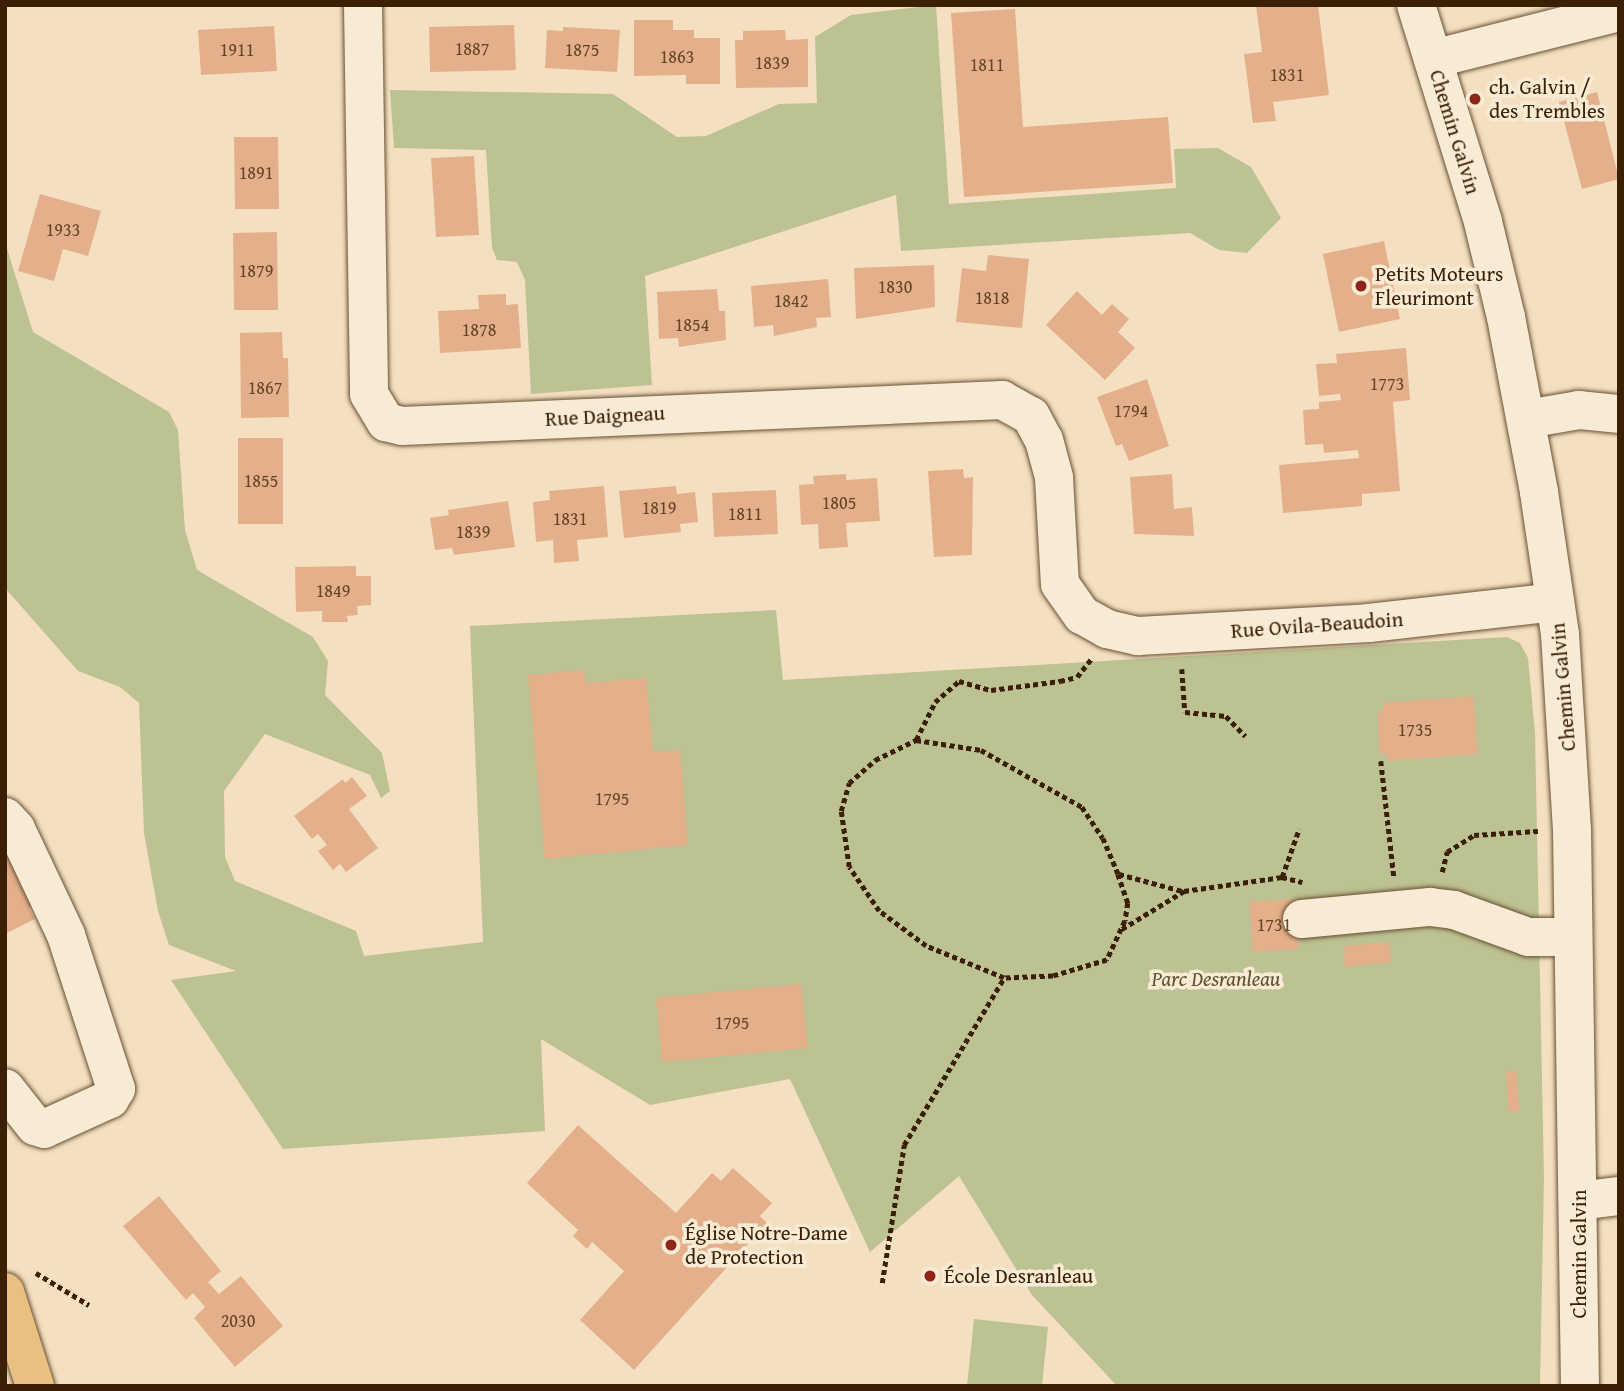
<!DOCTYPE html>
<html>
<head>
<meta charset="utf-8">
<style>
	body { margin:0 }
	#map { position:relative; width:1624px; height:1391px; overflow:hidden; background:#f4e0c0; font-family:"Gentium Book Plus",serif }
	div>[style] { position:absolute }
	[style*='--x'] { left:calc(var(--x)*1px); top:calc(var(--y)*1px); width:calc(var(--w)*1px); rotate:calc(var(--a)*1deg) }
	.green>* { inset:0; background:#bcc291 }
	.building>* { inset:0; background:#e4b08b }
	.path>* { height:4.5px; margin-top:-2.25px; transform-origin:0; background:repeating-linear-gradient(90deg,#3b2005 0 5px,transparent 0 8.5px) }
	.roads { filter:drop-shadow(0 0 2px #695034) drop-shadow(0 0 2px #695034) }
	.minor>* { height:38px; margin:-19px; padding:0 19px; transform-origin:19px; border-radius:19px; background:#f8ebd6 }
	.major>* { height:38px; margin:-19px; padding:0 19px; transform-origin:19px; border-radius:19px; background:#eac080 }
	.dots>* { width:19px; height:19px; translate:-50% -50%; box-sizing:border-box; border:4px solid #f8ebd6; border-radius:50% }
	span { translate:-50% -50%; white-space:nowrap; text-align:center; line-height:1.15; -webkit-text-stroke:7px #f8ebd6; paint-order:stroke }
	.number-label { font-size:18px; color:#654426 }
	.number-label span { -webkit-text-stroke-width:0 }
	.poi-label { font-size:21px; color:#3b2005 }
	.left { translate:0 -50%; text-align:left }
	.street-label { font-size:21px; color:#3b2005 }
	.park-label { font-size:21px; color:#62512f; font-style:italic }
	.frame { position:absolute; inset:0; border:7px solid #3b2005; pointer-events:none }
</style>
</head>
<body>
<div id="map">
	<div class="green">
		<div style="clip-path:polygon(936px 5px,949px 204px,1176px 188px,1174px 149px,1218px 148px,1251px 167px,1281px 218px,1247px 253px,1219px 250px,1190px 233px,901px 251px,896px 195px,645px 276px,652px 385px,531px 394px,525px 280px,517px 262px,497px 260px,492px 248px,486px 150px,394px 148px,390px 90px,613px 94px,677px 137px,706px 136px,779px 104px,817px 103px,815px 37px,851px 15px)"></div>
		<div style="clip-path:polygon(5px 242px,33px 332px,169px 412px,178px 430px,185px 530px,197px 570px,313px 637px,328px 661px,325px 695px,382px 753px,390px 791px,381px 798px,370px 775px,265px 734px,224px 791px,225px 857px,235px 881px,356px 931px,364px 956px,483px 942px,470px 626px,776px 610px,783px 680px,1507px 637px,1520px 643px,1528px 658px,1535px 733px,1544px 1178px,1540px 1386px,1117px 1386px,1032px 1295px,959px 1176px,870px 1252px,790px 1079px,650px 1105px,541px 1039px,545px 1131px,283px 1149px,171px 980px,236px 971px,169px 945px,158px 911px,144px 833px,139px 703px,120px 687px,78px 671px,5px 588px)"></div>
		<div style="clip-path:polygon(974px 1319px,1048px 1327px,1042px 1386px,967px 1386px)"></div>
	</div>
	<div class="building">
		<div style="clip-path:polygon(1256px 5px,1318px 5px,1329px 95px,1273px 102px,1276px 121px,1253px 123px,1244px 54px,1262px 52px)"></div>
		<div style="clip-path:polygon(1015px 9px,1023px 127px,1168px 117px,1173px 183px,964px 197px,951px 13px)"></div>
		<div style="clip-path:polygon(634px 20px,673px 20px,673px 30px,694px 30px,694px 38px,720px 38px,720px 84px,686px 84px,686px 75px,634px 76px)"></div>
		<div style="clip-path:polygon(514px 25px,516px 70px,430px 72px,429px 27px)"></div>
		<div style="clip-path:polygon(274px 26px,277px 71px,201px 75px,198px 30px)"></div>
		<div style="clip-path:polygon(563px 27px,620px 30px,617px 72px,545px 68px,547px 30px,563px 31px)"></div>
		<div style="clip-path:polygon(785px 30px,786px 40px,808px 39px,808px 87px,736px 88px,735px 40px,743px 40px,743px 31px)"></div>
		<div style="clip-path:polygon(1597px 92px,1619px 179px,1582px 189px,1559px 102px)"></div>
		<div style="clip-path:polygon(234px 137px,278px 137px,279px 209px,235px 209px)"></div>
		<div style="clip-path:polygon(474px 156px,479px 235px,436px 237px,431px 158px)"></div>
		<div style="clip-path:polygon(40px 194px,101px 211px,88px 256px,63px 249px,54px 281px,18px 271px)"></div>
		<div style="clip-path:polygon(277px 232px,278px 310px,234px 310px,233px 233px)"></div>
		<div style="clip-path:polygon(1384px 241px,1400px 319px,1339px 332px,1323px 254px)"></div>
		<div style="clip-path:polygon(988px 255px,1029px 259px,1022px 328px,956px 322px,962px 268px,986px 271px)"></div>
		<div style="clip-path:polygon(934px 265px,935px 307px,856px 319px,854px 268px)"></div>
		<div style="clip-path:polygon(828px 279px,831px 317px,816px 318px,817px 327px,774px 336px,773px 325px,754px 327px,751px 286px)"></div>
		<div style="clip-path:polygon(717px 289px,719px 311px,725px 311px,726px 340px,679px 347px,678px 338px,659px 339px,657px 292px)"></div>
		<div style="clip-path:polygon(1077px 291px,1102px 315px,1112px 304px,1129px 319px,1118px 332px,1135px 348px,1105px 380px,1046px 325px)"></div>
		<div style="clip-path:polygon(506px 294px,506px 305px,518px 304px,521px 348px,440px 353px,438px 311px,479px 309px,478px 295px)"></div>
		<div style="clip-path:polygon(282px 332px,283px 358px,288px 358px,289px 417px,241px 418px,240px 333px)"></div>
		<div style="clip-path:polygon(1406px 348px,1410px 400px,1393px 402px,1400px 491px,1362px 494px,1362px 506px,1283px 513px,1279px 465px,1359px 458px,1358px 450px,1324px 453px,1323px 444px,1305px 445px,1303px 410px,1319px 409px,1319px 402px,1341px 400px,1340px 394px,1319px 396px,1316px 364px,1337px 363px,1336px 354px)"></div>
		<div style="clip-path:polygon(1147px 379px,1169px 446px,1129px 461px,1122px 444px,1116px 446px,1097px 397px)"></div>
		<div style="clip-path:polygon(238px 438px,283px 438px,283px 524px,238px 524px)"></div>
		<div style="clip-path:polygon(963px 469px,964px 478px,973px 477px,972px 555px,934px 557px,928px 471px)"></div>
		<div style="clip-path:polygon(846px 474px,846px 480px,877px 478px,880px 521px,846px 523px,848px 547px,819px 549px,818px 524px,801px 525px,799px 485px,814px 484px,813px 476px)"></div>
		<div style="clip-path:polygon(1172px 474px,1174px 509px,1192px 507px,1194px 536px,1134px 534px,1130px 477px)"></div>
		<div style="clip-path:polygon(604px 486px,608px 537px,577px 540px,579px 561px,554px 563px,553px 540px,536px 542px,533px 502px,550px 500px,549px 491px)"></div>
		<div style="clip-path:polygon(676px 486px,677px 494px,695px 492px,698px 522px,680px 524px,681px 532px,624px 538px,619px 491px)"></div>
		<div style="clip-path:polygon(776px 490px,778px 534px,714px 537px,712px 493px)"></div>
		<div style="clip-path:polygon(508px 501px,515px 547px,454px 555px,452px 548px,435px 550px,430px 518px,449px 515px,448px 510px)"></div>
		<div style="clip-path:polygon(356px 566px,356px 576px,371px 576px,371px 605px,357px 606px,358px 615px,347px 616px,348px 622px,322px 622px,322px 611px,296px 612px,295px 567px)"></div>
		<div style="clip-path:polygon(584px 670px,586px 683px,646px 678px,653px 752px,680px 750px,688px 845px,545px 859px,528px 675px)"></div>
		<div style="clip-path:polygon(1473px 696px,1478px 754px,1387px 761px,1386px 753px,1380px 754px,1377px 711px,1383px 711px,1383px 703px)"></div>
		<div style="clip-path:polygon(352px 777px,367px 796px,349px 809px,378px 848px,346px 872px,340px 864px,333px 870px,318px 851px,327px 845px,318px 834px,312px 839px,294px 816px,343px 779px,345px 783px)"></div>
		<div style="clip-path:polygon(5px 838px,38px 903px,29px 908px,35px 919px,5px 934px)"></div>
		<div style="clip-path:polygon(1296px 899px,1299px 949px,1253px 952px,1249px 902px)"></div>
		<div style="clip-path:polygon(1389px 942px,1391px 962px,1345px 967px,1344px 946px)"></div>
		<div style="clip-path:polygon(801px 984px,808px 1048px,662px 1062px,656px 998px)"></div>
		<div style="clip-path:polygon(1516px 1071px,1519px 1112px,1509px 1112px,1506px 1072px)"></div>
		<div style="clip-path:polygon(578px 1125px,676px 1213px,712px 1173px,721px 1181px,733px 1168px,772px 1203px,760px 1216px,767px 1223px,634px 1370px,580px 1320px,624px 1271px,592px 1242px,587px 1249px,573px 1236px,578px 1230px,527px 1183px)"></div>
		<div style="clip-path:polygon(159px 1196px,221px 1271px,208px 1282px,219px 1294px,241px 1276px,283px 1326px,235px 1367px,194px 1318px,205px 1307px,193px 1293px,186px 1300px,123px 1226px)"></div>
	</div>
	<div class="path">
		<div style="--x:1182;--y:669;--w:43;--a:86"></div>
		<div style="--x:1185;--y:712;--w:41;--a:5.6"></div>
		<div style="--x:1226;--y:716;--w:28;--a:46"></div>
		<div style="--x:916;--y:740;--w:66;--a:8.7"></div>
		<div style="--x:981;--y:750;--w:116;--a:29.4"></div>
		<div style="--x:1082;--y:807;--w:37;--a:56"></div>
		<div style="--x:1103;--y:838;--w:39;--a:67"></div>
		<div style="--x:1118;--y:874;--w:31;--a:71"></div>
		<div style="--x:1128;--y:903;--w:18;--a:99"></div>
		<div style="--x:1125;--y:921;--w:43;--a:114.8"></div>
		<div style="--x:1107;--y:960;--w:56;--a:163.5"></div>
		<div style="--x:1053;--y:976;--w:49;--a:177.7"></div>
		<div style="--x:1381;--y:761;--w:116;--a:83.6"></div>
		<div style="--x:1442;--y:872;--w:21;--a:-76"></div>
		<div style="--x:1447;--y:852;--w:32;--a:-32"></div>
		<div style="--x:1474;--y:835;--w:64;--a:-3.6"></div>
		<div style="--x:1119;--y:874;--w:65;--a:15.1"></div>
		<div style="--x:1282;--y:877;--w:21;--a:14"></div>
		<div style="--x:1122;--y:929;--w:73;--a:-31.5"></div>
		<div style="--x:1184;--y:891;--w:99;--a:-8.1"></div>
		<div style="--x:1282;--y:877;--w:51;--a:-70.5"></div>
		<div style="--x:36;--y:1273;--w:62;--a:31.1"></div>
		<div style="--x:882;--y:1283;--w:140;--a:-80.9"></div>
		<div style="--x:904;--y:1145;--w:195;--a:-59.1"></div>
		<div style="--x:1004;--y:978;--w:84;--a:-157.7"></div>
		<div style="--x:926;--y:946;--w:59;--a:-143.3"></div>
		<div style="--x:879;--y:911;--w:53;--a:-124.3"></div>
		<div style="--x:849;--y:867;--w:57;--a:-98.1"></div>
		<div style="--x:841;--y:811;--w:29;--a:-74"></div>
		<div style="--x:849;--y:783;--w:35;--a:-41"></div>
		<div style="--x:875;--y:760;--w:46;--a:-26"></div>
		<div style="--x:916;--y:740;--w:42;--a:-63.4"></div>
		<div style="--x:935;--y:702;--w:32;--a:-41"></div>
		<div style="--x:959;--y:681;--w:33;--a:16"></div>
		<div style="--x:991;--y:690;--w:70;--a:-7.4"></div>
		<div style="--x:1060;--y:681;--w:17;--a:-13"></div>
		<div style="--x:1077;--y:677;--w:24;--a:-52"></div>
	</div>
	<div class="roads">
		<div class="minor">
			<div style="--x:363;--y:5;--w:389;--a:89.1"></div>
			<div style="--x:369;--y:394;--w:33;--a:59"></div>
			<div style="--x:386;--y:422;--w:16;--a:14"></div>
			<div style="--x:402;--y:426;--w:601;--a:-2.48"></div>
			<div style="--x:1002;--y:400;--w:33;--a:29"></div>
			<div style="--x:1031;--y:416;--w:27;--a:62"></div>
			<div style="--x:1044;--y:440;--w:39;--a:75"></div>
			<div style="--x:1054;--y:478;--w:106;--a:86.8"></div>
			<div style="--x:1060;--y:584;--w:38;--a:55"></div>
			<div style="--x:1082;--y:615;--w:29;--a:29"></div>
			<div style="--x:1107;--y:629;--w:32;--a:13"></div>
			<div style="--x:1138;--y:636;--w:231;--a:-3.2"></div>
			<div style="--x:1369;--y:623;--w:187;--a:-6.4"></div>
			<div style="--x:1416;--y:5;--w:227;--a:72.8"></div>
			<div style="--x:1483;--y:222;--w:98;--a:76.4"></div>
			<div style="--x:1506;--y:317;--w:178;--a:79.3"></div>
			<div style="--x:1539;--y:492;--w:144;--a:81.6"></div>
			<div style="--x:1560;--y:634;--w:195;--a:86.5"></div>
			<div style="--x:1572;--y:829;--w:557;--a:89.18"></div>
			<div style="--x:1433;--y:59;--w:192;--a:-14.2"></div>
			<div style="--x:1527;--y:419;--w:53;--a:-9.8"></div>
			<div style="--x:1579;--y:410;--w:40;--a:5.7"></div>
			<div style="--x:5;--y:817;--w:16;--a:47"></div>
			<div style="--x:16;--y:829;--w:117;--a:64.7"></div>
			<div style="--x:66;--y:935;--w:162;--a:72"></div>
			<div style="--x:116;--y:1089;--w:12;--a:121"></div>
			<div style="--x:110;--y:1099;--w:72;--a:155.6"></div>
			<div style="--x:44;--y:1129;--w:9;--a:-162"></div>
			<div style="--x:35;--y:1126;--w:48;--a:-128.3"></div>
			<div style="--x:1302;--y:919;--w:129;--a:-5.4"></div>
			<div style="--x:1430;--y:907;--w:24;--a:7"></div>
			<div style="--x:1454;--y:910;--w:79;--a:20"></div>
			<div style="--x:1528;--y:937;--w:45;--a:0"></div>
			<div style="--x:1578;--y:1201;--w:41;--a:-7"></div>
		</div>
		<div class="major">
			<div style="--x:5;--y:1292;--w:99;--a:72.3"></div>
		</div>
	</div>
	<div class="dots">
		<div style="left:1475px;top:99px;background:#8f2418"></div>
		<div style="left:1361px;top:286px;background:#8f2418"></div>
		<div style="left:671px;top:1245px;background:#8f2418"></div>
		<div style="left:930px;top:1276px;background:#8f2418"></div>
	</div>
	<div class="number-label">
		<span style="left:472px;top:49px">1887</span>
		<span style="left:237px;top:50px">1911</span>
		<span style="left:582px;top:50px">1875</span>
		<span style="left:677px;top:57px">1863</span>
		<span style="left:772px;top:63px">1839</span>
		<span style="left:987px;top:65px">1811</span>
		<span style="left:1287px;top:75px">1831</span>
		<span style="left:256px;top:173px">1891</span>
		<span style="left:63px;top:230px">1933</span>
		<span style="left:256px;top:271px">1879</span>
		<span style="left:895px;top:287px">1830</span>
		<span style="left:992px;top:298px">1818</span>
		<span style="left:791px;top:301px">1842</span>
		<span style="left:692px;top:325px">1854</span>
		<span style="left:479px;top:330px">1878</span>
		<span style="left:1387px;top:384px">1773</span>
		<span style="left:265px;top:388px">1867</span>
		<span style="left:1131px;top:411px">1794</span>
		<span style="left:261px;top:481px">1855</span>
		<span style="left:839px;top:503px">1805</span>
		<span style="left:659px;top:508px">1819</span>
		<span style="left:745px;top:514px">1811</span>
		<span style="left:570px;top:519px">1831</span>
		<span style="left:473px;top:532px">1839</span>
		<span style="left:333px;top:591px">1849</span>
		<span style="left:1415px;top:730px">1735</span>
		<span style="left:612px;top:799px">1795</span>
		<span style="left:1274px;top:925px">1731</span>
		<span style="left:732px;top:1023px">1795</span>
		<span style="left:238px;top:1321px">2030</span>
	</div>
	<div class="poi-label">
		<span class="left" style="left:1489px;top:99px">ch. Galvin /<br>des Trembles</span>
		<span class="left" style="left:1375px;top:286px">Petits Moteurs<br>Fleurimont</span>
		<span class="left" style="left:685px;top:1245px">Église Notre-Dame<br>de Protection</span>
		<span class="left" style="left:944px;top:1276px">École Desranleau</span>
	</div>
	<div class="street-label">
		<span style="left:1455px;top:132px;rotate:73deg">Chemin Galvin</span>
		<span style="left:605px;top:416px;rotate:-3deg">Rue Daigneau</span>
		<span style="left:1317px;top:625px;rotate:-4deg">Rue Ovila-Beaudoin</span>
		<span style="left:1563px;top:687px;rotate:-95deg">Chemin Galvin</span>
		<span style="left:1579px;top:1254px;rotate:-90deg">Chemin Galvin</span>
	</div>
	<div class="park-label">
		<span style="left:1216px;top:979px">Parc Desranleau</span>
	</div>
	<div class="frame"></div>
</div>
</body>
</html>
